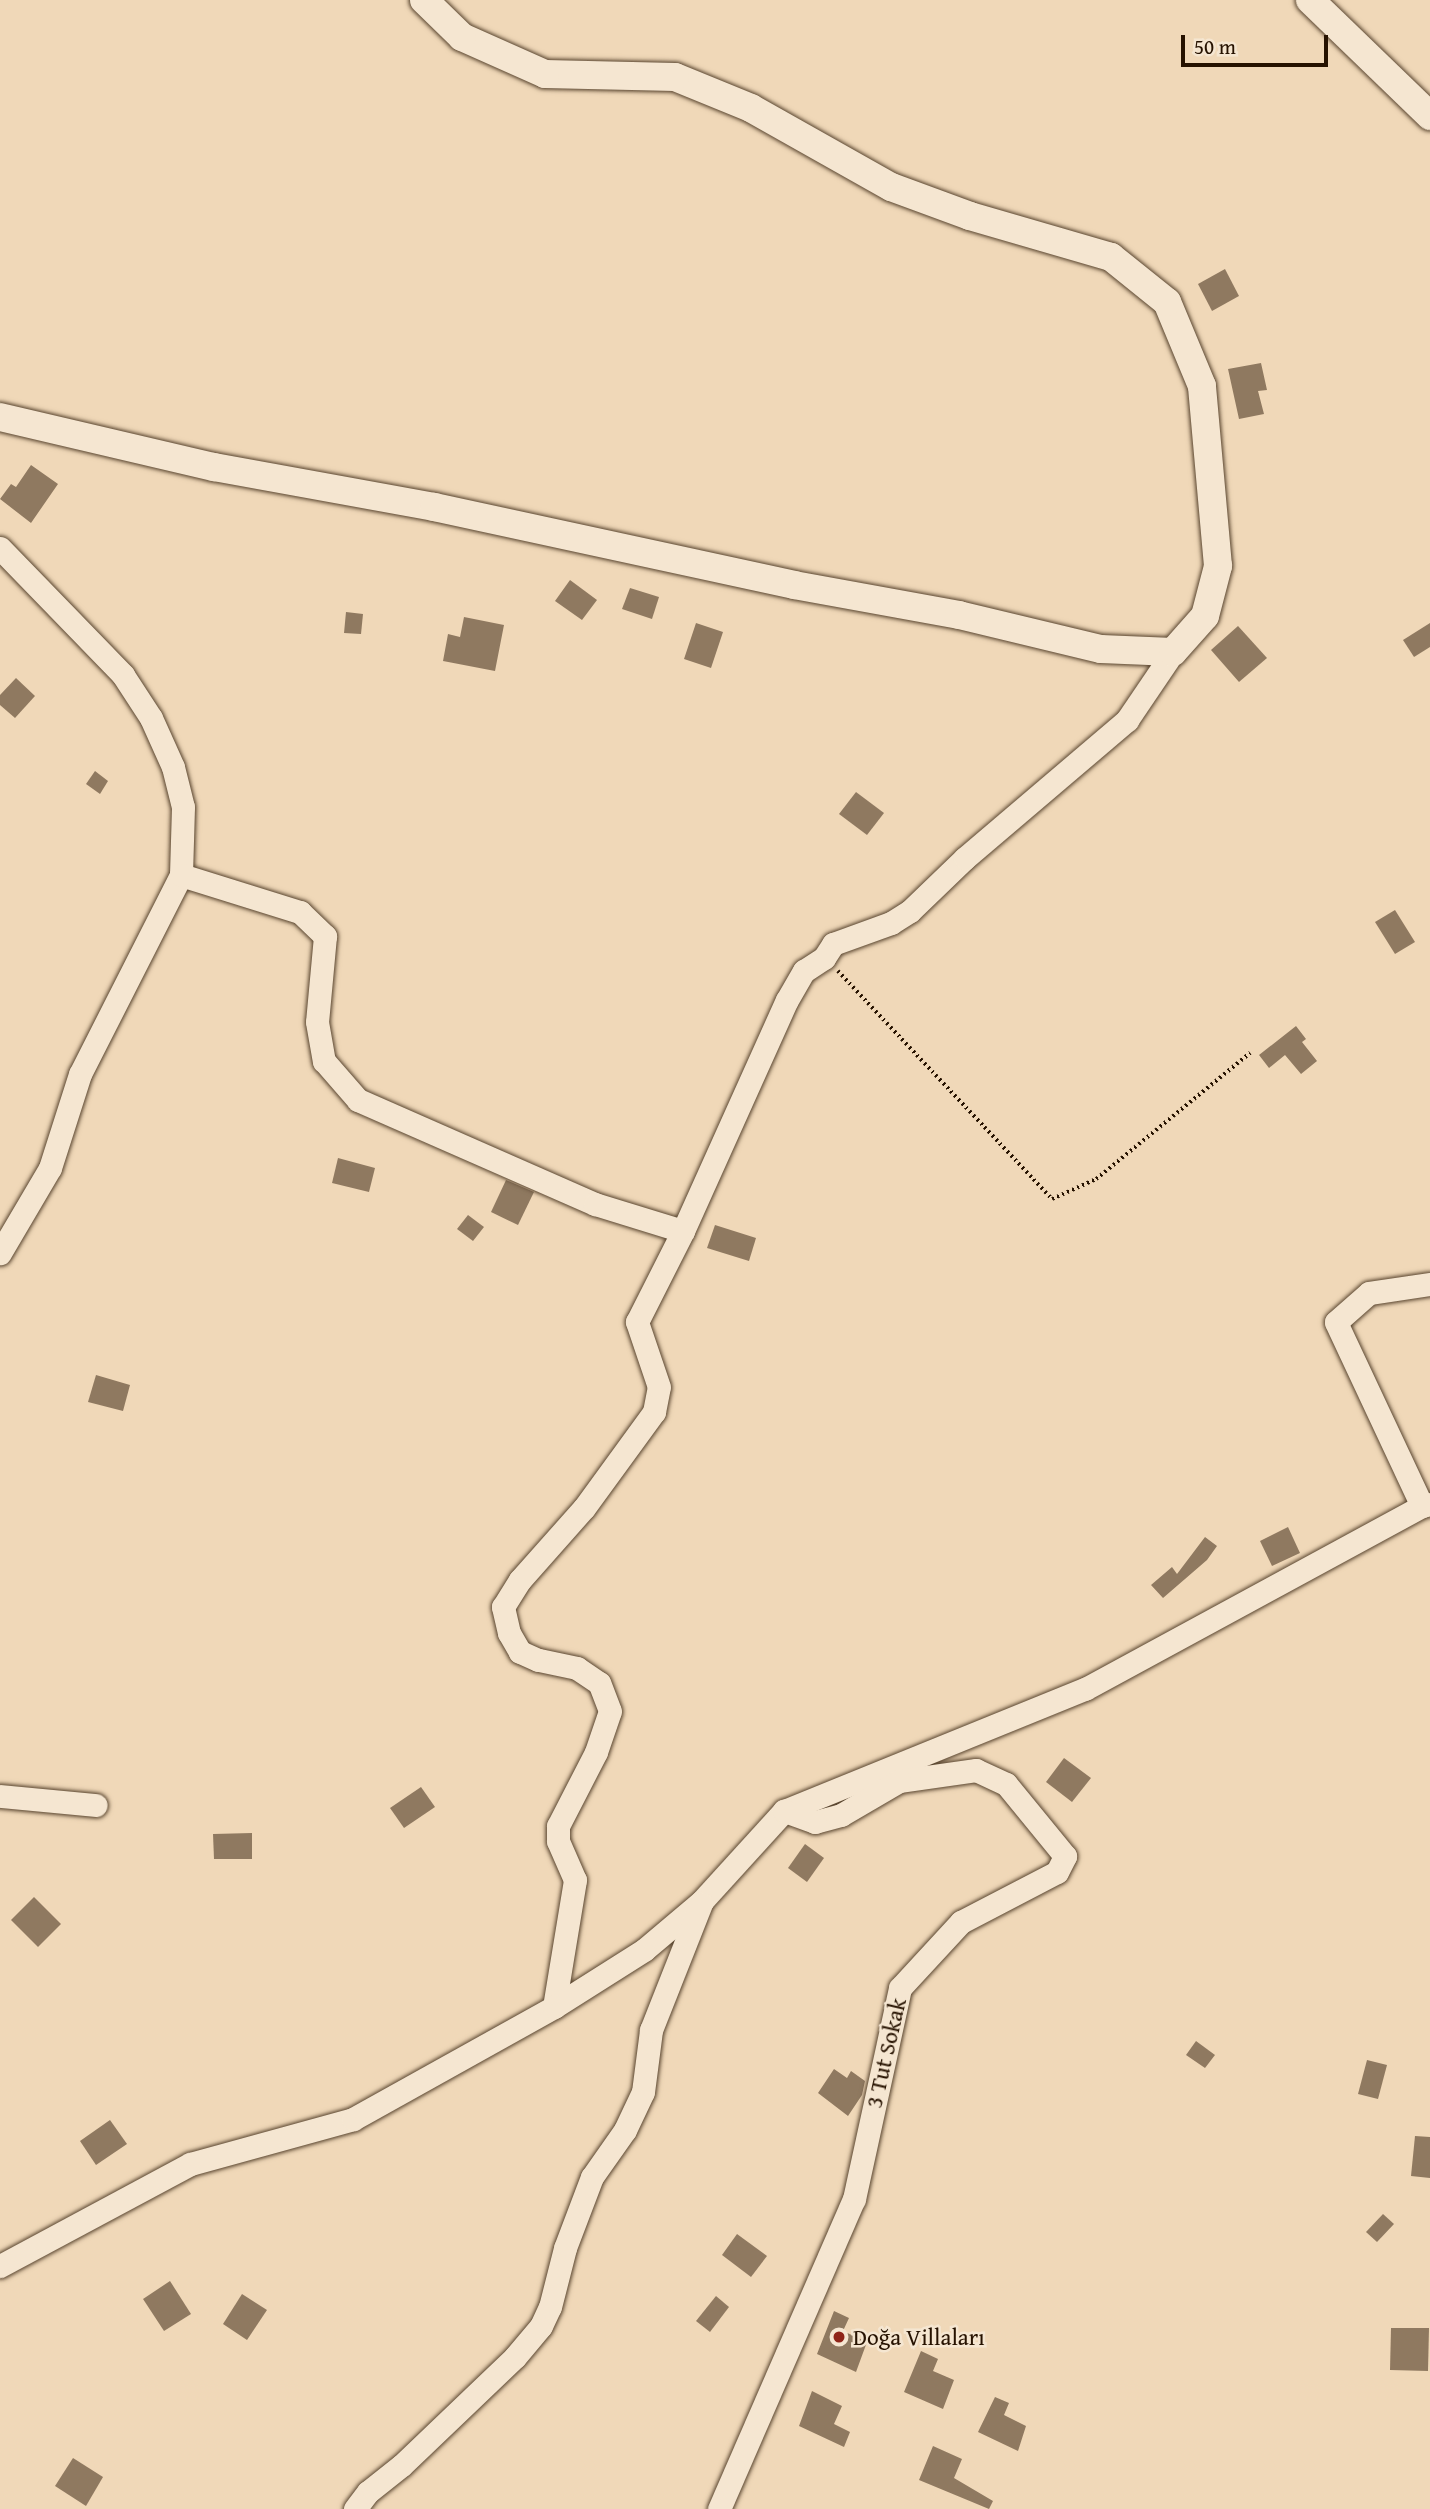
<!DOCTYPE html>
<html>
<head>
<meta charset="utf-8">
<style>
	body { margin:0 }
	#map { position:relative; width:1430px; height:2509px; overflow:hidden; background:#f0d8b8; font-family:"Gentium Book Plus",serif }
	div>[style] { position:absolute }
	[style*='--x'] { left:calc(var(--x)*1px); top:calc(var(--y)*1px); width:calc(var(--w)*1px); rotate:calc(var(--a)*1deg) }
	.building>* { inset:0; background:#8f7960 }
	.path>* { height:3.5px; margin-top:-1.75px; transform-origin:0; background:repeating-linear-gradient(90deg,#261200 0 2px,transparent 0 5.5px) }
	.roads { filter:drop-shadow(0 0 2px #58442e) drop-shadow(0 0 2px #58442e) }
	.minor>* { height:23px; margin:-11.5px; padding:0 11.5px; transform-origin:11.5px; border-radius:11.5px; background:#f5e6d1 }
	.tertiary>* { height:28px; margin:-14px; padding:0 14px; transform-origin:14px; border-radius:14px; background:#f5e6d1 }
	.dots>* { width:19px; height:19px; translate:-50% -50%; box-sizing:border-box; border:4px solid #f5e6d1; border-radius:50% }
	span { translate:-50% -50%; white-space:nowrap; text-align:center; line-height:1.15; -webkit-text-stroke:5px #f5e6d1; paint-order:stroke }
	.street-label { font-size:23px; color:#261200 }
	.poi-label { font-size:23px; color:#261200 }
	.left { translate:0 -50%; text-align:left }
	.scale { position:absolute; left:1181px; top:35px; width:147px; height:32px; box-sizing:border-box; border:4px solid #261200; border-top:0; padding-left:9px; font-size:21px; line-height:24px; white-space:nowrap; color:#261200; -webkit-text-stroke:5px #f5e6d1; paint-order:stroke }
</style>
</head>
<body>
<div id="map">
	<div class="building">
		<div style="clip-path:polygon(1225px 269px,1239px 296px,1212px 311px,1198px 284px)"></div>
		<div style="clip-path:polygon(1261px 363px,1267px 390px,1258px 391px,1264px 414px,1239px 419px,1228px 369px)"></div>
		<div style="clip-path:polygon(31px 465px,58px 484px,31px 523px,0 499px,11px 484px,16px 487px)"></div>
		<div style="clip-path:polygon(570px 580px,597px 600px,582px 620px,555px 601px)"></div>
		<div style="clip-path:polygon(630px 588px,659px 597px,652px 619px,622px 609px)"></div>
		<div style="clip-path:polygon(346px 612px,363px 614px,361px 634px,344px 633px)"></div>
		<div style="clip-path:polygon(464px 617px,504px 625px,495px 671px,443px 661px,448px 634px,460px 637px)"></div>
		<div style="clip-path:polygon(696px 623px,723px 632px,711px 668px,684px 659px)"></div>
		<div style="clip-path:polygon(1430px 623px,1430px 647px,1414px 657px,1403px 640px)"></div>
		<div style="clip-path:polygon(1238px 626px,1267px 658px,1239px 682px,1211px 650px)"></div>
		<div style="clip-path:polygon(16px 678px,35px 696px,15px 718px,0 705px,0 695px)"></div>
		<div style="clip-path:polygon(95px 771px,108px 781px,100px 794px,86px 784px)"></div>
		<div style="clip-path:polygon(856px 792px,884px 813px,867px 835px,839px 814px)"></div>
		<div style="clip-path:polygon(1395px 910px,1415px 942px,1395px 954px,1375px 922px)"></div>
		<div style="clip-path:polygon(1296px 1026px,1306px 1039px,1302px 1042px,1317px 1061px,1301px 1074px,1285px 1055px,1269px 1068px,1259px 1055px)"></div>
		<div style="clip-path:polygon(338px 1158px,375px 1168px,369px 1192px,332px 1183px)"></div>
		<div style="clip-path:polygon(506px 1180px,534px 1192px,518px 1225px,491px 1212px)"></div>
		<div style="clip-path:polygon(468px 1215px,484px 1227px,473px 1241px,457px 1229px)"></div>
		<div style="clip-path:polygon(715px 1225px,756px 1238px,749px 1261px,707px 1248px)"></div>
		<div style="clip-path:polygon(96px 1375px,130px 1385px,123px 1411px,88px 1402px)"></div>
		<div style="clip-path:polygon(1288px 1527px,1300px 1553px,1272px 1566px,1260px 1541px)"></div>
		<div style="clip-path:polygon(1205px 1537px,1217px 1546px,1207px 1560px,1163px 1598px,1151px 1585px,1172px 1567px,1177px 1574px)"></div>
		<div style="clip-path:polygon(1064px 1758px,1091px 1778px,1072px 1802px,1046px 1782px)"></div>
		<div style="clip-path:polygon(421px 1787px,435px 1807px,404px 1828px,390px 1808px)"></div>
		<div style="clip-path:polygon(252px 1833px,252px 1859px,214px 1859px,213px 1834px)"></div>
		<div style="clip-path:polygon(805px 1844px,824px 1858px,807px 1882px,788px 1868px)"></div>
		<div style="clip-path:polygon(34px 1897px,61px 1924px,38px 1947px,11px 1920px)"></div>
		<div style="clip-path:polygon(1196px 2041px,1215px 2055px,1205px 2068px,1186px 2055px)"></div>
		<div style="clip-path:polygon(1367px 2060px,1387px 2065px,1378px 2099px,1358px 2094px)"></div>
		<div style="clip-path:polygon(834px 2069px,847px 2078px,851px 2071px,865px 2081px,862px 2095px,848px 2116px,818px 2093px)"></div>
		<div style="clip-path:polygon(110px 2120px,127px 2144px,96px 2165px,80px 2141px)"></div>
		<div style="clip-path:polygon(1415px 2136px,1430px 2137px,1430px 2178px,1411px 2176px)"></div>
		<div style="clip-path:polygon(1383px 2214px,1394px 2224px,1377px 2242px,1366px 2232px)"></div>
		<div style="clip-path:polygon(737px 2234px,767px 2256px,751px 2277px,722px 2255px)"></div>
		<div style="clip-path:polygon(170px 2281px,191px 2314px,164px 2331px,143px 2299px)"></div>
		<div style="clip-path:polygon(242px 2294px,267px 2310px,247px 2340px,223px 2324px)"></div>
		<div style="clip-path:polygon(716px 2296px,729px 2307px,710px 2332px,696px 2321px)"></div>
		<div style="clip-path:polygon(834px 2311px,849px 2318px,843px 2331px,867px 2342px,856px 2372px,817px 2354px)"></div>
		<div style="clip-path:polygon(1391px 2328px,1429px 2328px,1428px 2371px,1390px 2370px)"></div>
		<div style="clip-path:polygon(921px 2351px,938px 2359px,933px 2371px,954px 2380px,943px 2409px,904px 2392px)"></div>
		<div style="clip-path:polygon(812px 2391px,842px 2406px,834px 2424px,850px 2432px,844px 2447px,799px 2426px)"></div>
		<div style="clip-path:polygon(995px 2397px,1009px 2403px,1004px 2415px,1026px 2426px,1018px 2451px,978px 2432px)"></div>
		<div style="clip-path:polygon(933px 2446px,962px 2459px,954px 2478px,993px 2501px,989px 2509px,919px 2480px)"></div>
		<div style="clip-path:polygon(73px 2458px,103px 2477px,86px 2506px,55px 2486px)"></div>
	</div>
	<div class="path">
		<div style="--x:838;--y:971;--w:313;--a:46.8"></div>
		<div style="--x:1052;--y:1199;--w:48;--a:-24.4"></div>
		<div style="--x:1096;--y:1179;--w:199;--a:-39.3"></div>
	</div>
	<div class="roads">
		<div class="minor">
			<div style="--x:0;--y:548;--w:177;--a:45.9"></div>
			<div style="--x:123;--y:675;--w:51;--a:56.9"></div>
			<div style="--x:151;--y:718;--w:54;--a:65.8"></div>
			<div style="--x:173;--y:767;--w:41;--a:76"></div>
			<div style="--x:183;--y:807;--w:68;--a:91.7"></div>
			<div style="--x:181;--y:875;--w:223;--a:116.9"></div>
			<div style="--x:80;--y:1074;--w:99;--a:107.7"></div>
			<div style="--x:50;--y:1168;--w:99;--a:120.5"></div>
			<div style="--x:181;--y:875;--w:125;--a:17.3"></div>
			<div style="--x:300;--y:912;--w:35;--a:44"></div>
			<div style="--x:325;--y:936;--w:86;--a:95.3"></div>
			<div style="--x:317;--y:1022;--w:40;--a:80"></div>
			<div style="--x:324;--y:1061;--w:52;--a:48.9"></div>
			<div style="--x:358;--y:1100;--w:259;--a:23.7"></div>
			<div style="--x:595;--y:1204;--w:92;--a:17.1"></div>
			<div style="--x:1422;--y:1506;--w:203;--a:-115.1"></div>
			<div style="--x:1336;--y:1322;--w:44;--a:-41.3"></div>
			<div style="--x:1369;--y:1293;--w:62;--a:-8.4"></div>
			<div style="--x:0;--y:1796;--w:96;--a:5.4"></div>
			<div style="--x:554;--y:2007;--w:129;--a:-80.6"></div>
			<div style="--x:575;--y:1880;--w:43;--a:-113.6"></div>
			<div style="--x:558;--y:1841;--w:15;--a:-90"></div>
			<div style="--x:558;--y:1826;--w:83;--a:-62.8"></div>
			<div style="--x:596;--y:1752;--w:43;--a:-71.1"></div>
			<div style="--x:610;--y:1711;--w:30;--a:-111"></div>
			<div style="--x:599;--y:1683;--w:27;--a:-146"></div>
			<div style="--x:577;--y:1668;--w:40;--a:-168"></div>
			<div style="--x:538;--y:1660;--w:20;--a:-156"></div>
			<div style="--x:520;--y:1652;--w:22;--a:-120"></div>
			<div style="--x:509;--y:1633;--w:27;--a:-103"></div>
			<div style="--x:503;--y:1607;--w:32;--a:-58"></div>
			<div style="--x:520;--y:1580;--w:96;--a:-48.4"></div>
			<div style="--x:584;--y:1508;--w:119;--a:-53.9"></div>
			<div style="--x:654;--y:1412;--w:25;--a:-79"></div>
			<div style="--x:659;--y:1387;--w:69;--a:-108.7"></div>
			<div style="--x:637;--y:1322;--w:102;--a:-63.2"></div>
			<div style="--x:683;--y:1231;--w:253;--a:-65.8"></div>
			<div style="--x:787;--y:1000;--w:34;--a:-60"></div>
			<div style="--x:804;--y:971;--w:24;--a:-33"></div>
			<div style="--x:824;--y:958;--w:17;--a:-57"></div>
			<div style="--x:833;--y:944;--w:62;--a:-19.9"></div>
			<div style="--x:891;--y:923;--w:22;--a:-32"></div>
			<div style="--x:910;--y:911;--w:76;--a:-43.9"></div>
			<div style="--x:965;--y:858;--w:213;--a:-40.4"></div>
			<div style="--x:1127;--y:720;--w:82;--a:-55.9"></div>
			<div style="--x:0;--y:2266;--w:216;--a:-28.2"></div>
			<div style="--x:190;--y:2164;--w:169;--a:-15.4"></div>
			<div style="--x:353;--y:2119;--w:230;--a:-29.1"></div>
			<div style="--x:554;--y:2007;--w:107;--a:-32.3"></div>
			<div style="--x:644;--y:1950;--w:76;--a:-40.2"></div>
			<div style="--x:702;--y:1901;--w:122;--a:-47.7"></div>
			<div style="--x:784;--y:1811;--w:325;--a:-22.1"></div>
			<div style="--x:1085;--y:1689;--w:383;--a:-28.5"></div>
			<div style="--x:1422;--y:1506;--w:8;--a:-14"></div>
			<div style="--x:355;--y:2509;--w:21;--a:-53"></div>
			<div style="--x:368;--y:2492;--w:43;--a:-38.5"></div>
			<div style="--x:402;--y:2465;--w:156;--a:-43.7"></div>
			<div style="--x:515;--y:2357;--w:40;--a:-50"></div>
			<div style="--x:541;--y:2326;--w:21;--a:-65"></div>
			<div style="--x:550;--y:2307;--w:61;--a:-75.7"></div>
			<div style="--x:565;--y:2248;--w:76;--a:-69.2"></div>
			<div style="--x:592;--y:2177;--w:57;--a:-54.9"></div>
			<div style="--x:625;--y:2130;--w:42;--a:-64.7"></div>
			<div style="--x:643;--y:2092;--w:63;--a:-82.6"></div>
			<div style="--x:651;--y:2030;--w:136;--a:-68.4"></div>
			<div style="--x:719;--y:2509;--w:338;--a:-66.5"></div>
			<div style="--x:854;--y:2199;--w:216;--a:-77.7"></div>
			<div style="--x:900;--y:1988;--w:90;--a:-47.3"></div>
			<div style="--x:961;--y:1922;--w:108;--a:-27.5"></div>
			<div style="--x:1057;--y:1872;--w:18;--a:-63"></div>
			<div style="--x:1065;--y:1856;--w:93;--a:-129.3"></div>
			<div style="--x:1006;--y:1784;--w:33;--a:-155"></div>
			<div style="--x:976;--y:1770;--w:78;--a:171.9"></div>
			<div style="--x:899;--y:1781;--w:67;--a:149.6"></div>
			<div style="--x:841;--y:1815;--w:27;--a:165"></div>
			<div style="--x:815;--y:1822;--w:33;--a:-160"></div>
		</div>
		<div class="tertiary">
			<div style="--x:1310;--y:0;--w:167;--a:44"></div>
			<div style="--x:0;--y:417;--w:220;--a:13.2"></div>
			<div style="--x:214;--y:467;--w:224;--a:10.3"></div>
			<div style="--x:434;--y:507;--w:368;--a:12.2"></div>
			<div style="--x:794;--y:585;--w:168;--a:10.3"></div>
			<div style="--x:959;--y:615;--w:146;--a:13.5"></div>
			<div style="--x:1101;--y:649;--w:72;--a:2.4"></div>
			<div style="--x:1173;--y:652;--w:48;--a:-48.4"></div>
			<div style="--x:1205;--y:616;--w:52;--a:-75.4"></div>
			<div style="--x:1218;--y:566;--w:181;--a:-95.1"></div>
			<div style="--x:1202;--y:386;--w:91;--a:-112.6"></div>
			<div style="--x:1167;--y:302;--w:72;--a:-141.2"></div>
			<div style="--x:1111;--y:257;--w:147;--a:-163.8"></div>
			<div style="--x:970;--y:216;--w:84;--a:-159.8"></div>
			<div style="--x:891;--y:187;--w:161;--a:-150.6"></div>
			<div style="--x:751;--y:108;--w:82;--a:-157.8"></div>
			<div style="--x:675;--y:77;--w:130;--a:-178.7"></div>
			<div style="--x:545;--y:74;--w:91;--a:-156"></div>
			<div style="--x:462;--y:37;--w:53;--a:-135.8"></div>
		</div>
	</div>
	<div class="dots">
		<div style="left:839px;top:2337px;background:#8f2418"></div>
	</div>
	<div class="street-label">
		<span style="left:886px;top:2053px;rotate:-77deg">3 Tut Sokak</span>
	</div>
	<div class="poi-label">
		<span class="left" style="left:853px;top:2337px">Doğa Villaları</span>
	</div>
	<div class="scale">50 m</div>
</div>
</body>
</html>
